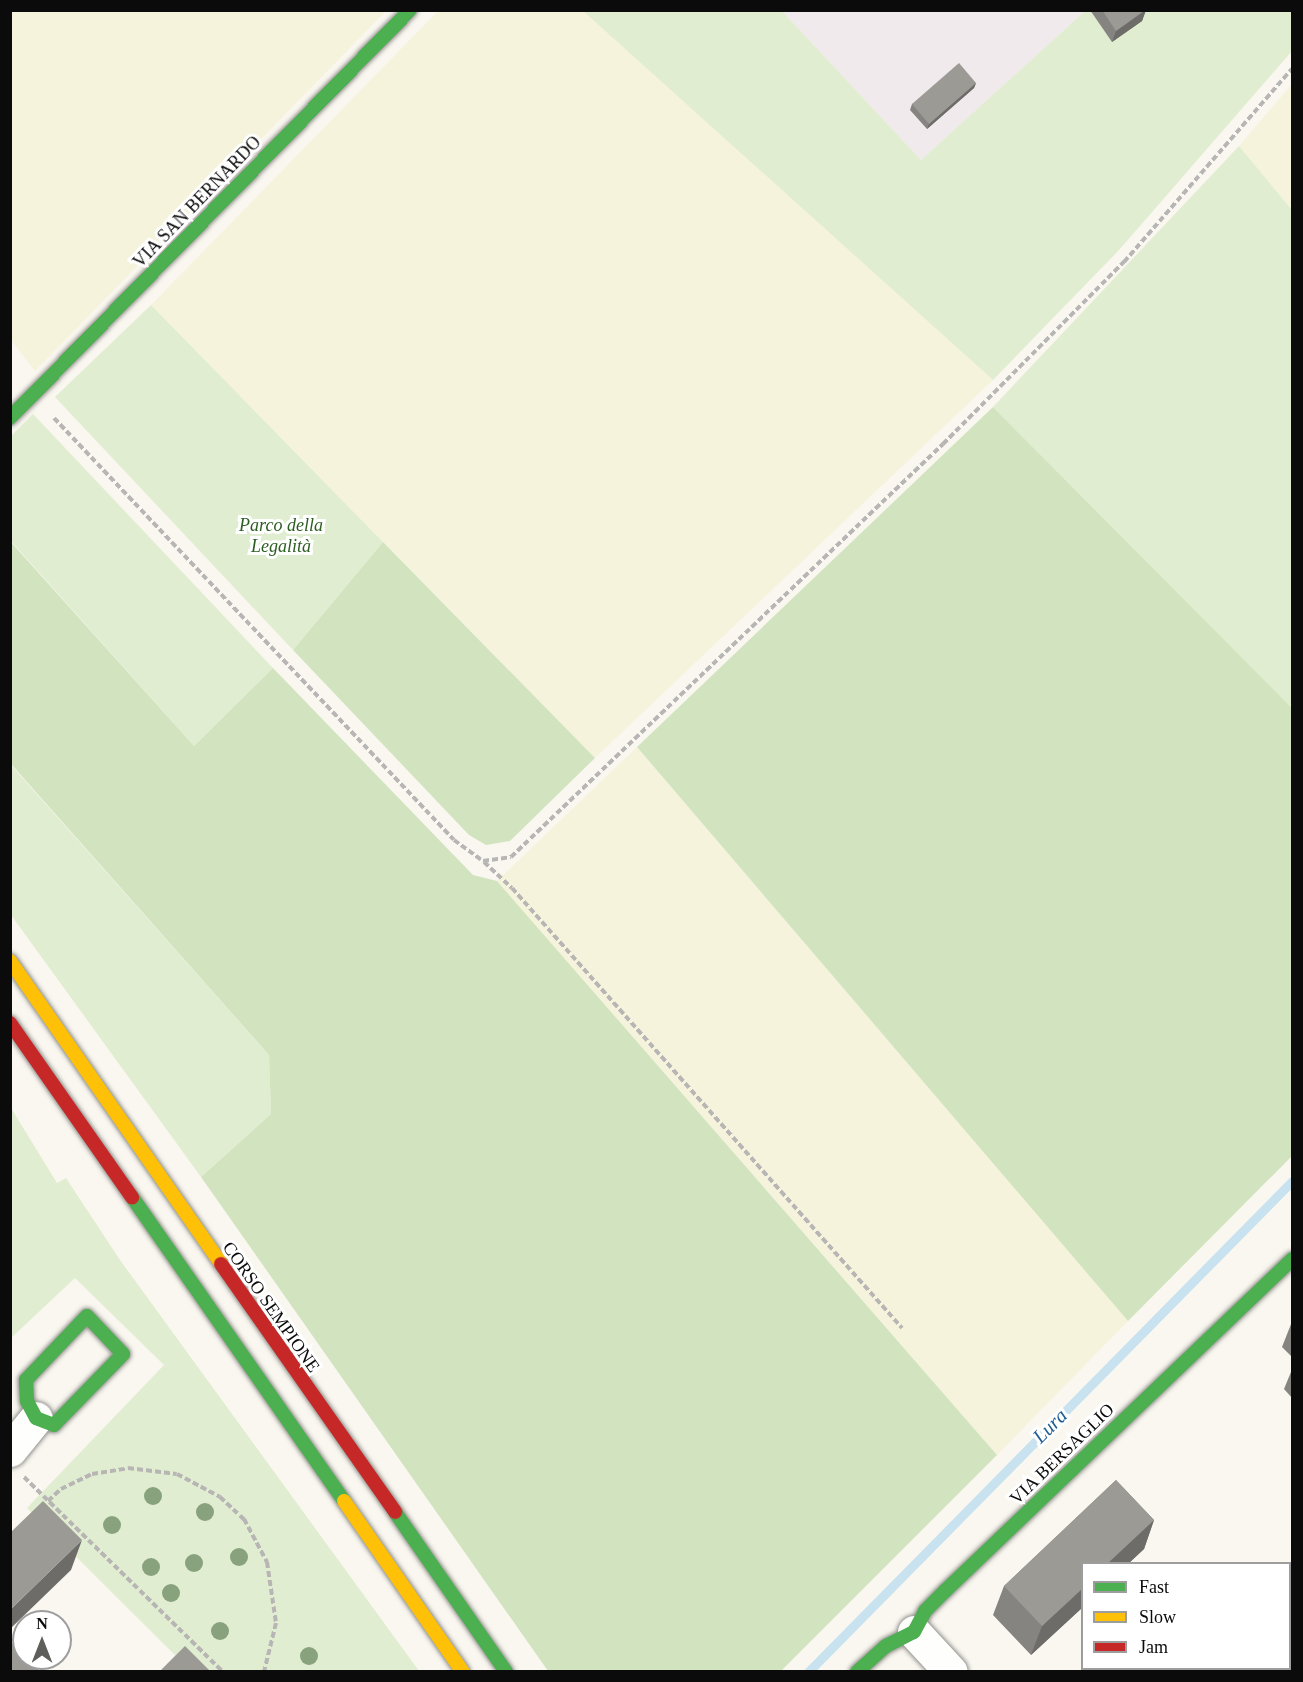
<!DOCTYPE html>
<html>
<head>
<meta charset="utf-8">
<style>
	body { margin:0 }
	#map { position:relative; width:1303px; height:1682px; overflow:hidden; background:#f9f7ef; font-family:"Times New Roman",serif }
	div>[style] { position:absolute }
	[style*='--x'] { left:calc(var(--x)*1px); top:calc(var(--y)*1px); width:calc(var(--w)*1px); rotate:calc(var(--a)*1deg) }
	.industrial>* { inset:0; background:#f0eaec }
	.farmland>* { inset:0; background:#f5f3dc }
	.green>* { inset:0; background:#e1edd0 }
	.forest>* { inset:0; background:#d2e4bf }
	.stream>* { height:9px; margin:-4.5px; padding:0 4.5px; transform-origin:4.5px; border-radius:4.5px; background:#c8e2f0 }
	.path>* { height:4px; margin-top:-2px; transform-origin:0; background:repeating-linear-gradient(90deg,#b7b6b5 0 6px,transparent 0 9px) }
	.roads { filter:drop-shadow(0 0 2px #92918e) drop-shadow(0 0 2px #92918e) }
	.street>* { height:33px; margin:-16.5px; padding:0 16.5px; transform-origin:16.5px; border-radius:16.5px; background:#fefefd }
	.fast>* { height:14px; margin:-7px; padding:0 7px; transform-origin:7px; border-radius:7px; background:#4caf50 }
	.slow>* { height:14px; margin:-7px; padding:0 7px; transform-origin:7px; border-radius:7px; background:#ffc107 }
	.jam>* { height:14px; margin:-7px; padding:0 7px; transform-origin:7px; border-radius:7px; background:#c62828 }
	.trees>* { width:18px; height:18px; margin:-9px; border-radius:50%; background:#88a27e }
	.wall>* { inset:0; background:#868480 }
	.shaded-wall>* { inset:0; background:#6d6c68 }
	.building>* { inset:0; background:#9c9a95 }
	span { translate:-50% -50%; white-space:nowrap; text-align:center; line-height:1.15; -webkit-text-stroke:6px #fff; paint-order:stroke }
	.street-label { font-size:18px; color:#0b0b0b }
	.park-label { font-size:18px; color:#2c5d21; font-style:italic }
	.water-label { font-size:20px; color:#1f5d92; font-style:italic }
	.frame { position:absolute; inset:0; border:12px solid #0b0b0b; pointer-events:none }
	.legend { position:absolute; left:1081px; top:1562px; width:210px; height:108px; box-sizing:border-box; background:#fff; border:2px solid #9d9d9d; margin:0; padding:8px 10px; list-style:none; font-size:18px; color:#0b0b0b }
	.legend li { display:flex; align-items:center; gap:12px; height:30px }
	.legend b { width:30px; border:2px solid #9d9d9d }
	.north { position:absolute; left:12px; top:1610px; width:60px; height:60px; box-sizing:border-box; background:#fff; border:2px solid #9d9d9d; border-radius:50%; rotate:0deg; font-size:16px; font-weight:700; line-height:24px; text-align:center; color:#0b0b0b }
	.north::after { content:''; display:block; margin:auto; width:21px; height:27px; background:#5e5e5b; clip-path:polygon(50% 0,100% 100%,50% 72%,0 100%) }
</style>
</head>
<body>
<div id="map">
	<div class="industrial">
		<div style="clip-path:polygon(782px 11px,1085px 11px,921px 160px)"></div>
	</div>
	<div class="farmland">
		<div style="clip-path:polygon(11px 11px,386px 11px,35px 371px,11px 340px)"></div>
		<div style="clip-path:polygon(438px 11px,583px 11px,993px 380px,595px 758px,151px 305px)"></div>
		<div style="clip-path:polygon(1292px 84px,1292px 210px,1239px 146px)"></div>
		<div style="clip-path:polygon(637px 747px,1128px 1321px,997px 1455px,497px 881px)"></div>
	</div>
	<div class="green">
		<div style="clip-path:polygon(583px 11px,782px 11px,921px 160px,1085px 11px,1292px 11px,1292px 51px,1120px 249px,993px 380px)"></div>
		<div style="clip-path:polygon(1239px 146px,1292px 210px,1292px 708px,993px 407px)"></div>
		<div style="clip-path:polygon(151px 305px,383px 542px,293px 650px,55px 397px)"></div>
		<div style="clip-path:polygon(33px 414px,273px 668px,194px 746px,11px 541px,10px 437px)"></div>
		<div style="clip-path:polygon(10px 764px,269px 1055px,271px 1114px,201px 1177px,11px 915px)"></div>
		<div style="clip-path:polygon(11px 1108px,57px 1183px,66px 1178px,120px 1260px,419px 1671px,191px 1671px,27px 1508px,164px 1365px,75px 1278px,11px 1338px)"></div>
	</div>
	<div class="forest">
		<div style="clip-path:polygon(993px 407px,1292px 708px,1292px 1156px,1128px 1321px,637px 747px)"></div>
		<div style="clip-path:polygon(10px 541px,194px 746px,273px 668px,473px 875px,497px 881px,997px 1455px,781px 1671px,548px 1671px,201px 1177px,271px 1114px,269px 1055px,11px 764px)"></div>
		<div style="clip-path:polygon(383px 542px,595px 758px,510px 841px,486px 845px,469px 835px,293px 650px)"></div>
	</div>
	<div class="stream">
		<div style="--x:808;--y:1672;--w:689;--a:-45.41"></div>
	</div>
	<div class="path">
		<div style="--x:54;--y:418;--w:581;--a:46.53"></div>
		<div style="--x:454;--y:840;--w:36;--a:36"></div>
		<div style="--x:483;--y:861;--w:28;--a:-8"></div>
		<div style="--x:511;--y:857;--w:598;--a:-43.71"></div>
		<div style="--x:943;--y:444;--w:257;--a:-45.2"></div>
		<div style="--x:1124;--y:262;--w:256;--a:-49"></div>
		<div style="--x:484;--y:862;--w:38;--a:43"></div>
		<div style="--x:512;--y:888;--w:588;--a:48.45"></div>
		<div style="--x:24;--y:1477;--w:279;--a:44.4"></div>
		<div style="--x:48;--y:1501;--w:18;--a:-43"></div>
		<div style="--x:61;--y:1489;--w:34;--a:-26"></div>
		<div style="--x:92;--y:1474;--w:36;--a:-9"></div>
		<div style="--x:128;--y:1468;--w:49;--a:7"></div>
		<div style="--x:177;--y:1474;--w:49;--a:28.1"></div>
		<div style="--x:220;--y:1497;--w:33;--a:43"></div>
		<div style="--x:244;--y:1519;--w:49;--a:61.9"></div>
		<div style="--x:267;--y:1562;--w:62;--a:81.6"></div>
		<div style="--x:276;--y:1623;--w:50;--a:103.8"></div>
	</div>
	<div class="roads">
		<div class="street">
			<div style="--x:10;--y:1450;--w:41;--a:-50.9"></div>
			<div style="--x:914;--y:1632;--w:54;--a:47.2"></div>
		</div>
		<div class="fast">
			<div style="--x:10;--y:418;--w:571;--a:-45.57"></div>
			<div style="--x:132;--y:1197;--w:371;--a:55.1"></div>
			<div style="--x:87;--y:1316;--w:52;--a:46.5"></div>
			<div style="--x:123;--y:1354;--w:99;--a:134.2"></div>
			<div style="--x:54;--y:1425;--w:19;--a:-159"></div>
			<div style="--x:36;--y:1418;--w:19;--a:-118"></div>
			<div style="--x:27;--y:1401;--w:21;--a:-93"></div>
			<div style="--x:26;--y:1380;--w:88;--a:-46.4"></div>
			<div style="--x:395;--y:1512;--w:195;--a:55.2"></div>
			<div style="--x:857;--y:1672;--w:39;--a:-42"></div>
			<div style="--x:886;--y:1646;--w:31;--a:-27"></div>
			<div style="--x:914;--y:1632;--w:24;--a:-62"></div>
			<div style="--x:925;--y:1611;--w:30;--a:-45"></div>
			<div style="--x:946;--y:1590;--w:479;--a:-43.7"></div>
		</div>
		<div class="slow">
			<div style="--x:10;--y:961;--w:369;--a:55.1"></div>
			<div style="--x:344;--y:1501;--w:208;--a:55.2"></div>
		</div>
		<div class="jam">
			<div style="--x:10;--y:1023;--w:213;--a:55"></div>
			<div style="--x:221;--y:1264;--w:303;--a:54.9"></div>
		</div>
	</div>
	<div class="trees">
		<div style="left:153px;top:1496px"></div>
		<div style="left:205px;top:1512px"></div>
		<div style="left:112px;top:1525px"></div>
		<div style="left:239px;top:1557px"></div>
		<div style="left:194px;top:1563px"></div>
		<div style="left:151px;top:1567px"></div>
		<div style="left:171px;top:1593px"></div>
		<div style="left:220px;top:1631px"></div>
		<div style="left:309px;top:1656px"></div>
	</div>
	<div class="wall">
		<div style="clip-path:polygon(1090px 10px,1146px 10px,1142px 21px,1112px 42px)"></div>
		<div style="clip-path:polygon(976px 83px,974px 88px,927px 129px,910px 110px,912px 104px)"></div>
		<div style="clip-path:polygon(1293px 1319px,1293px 1358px,1282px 1347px)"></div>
		<div style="clip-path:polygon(1293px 1367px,1293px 1399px,1284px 1389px)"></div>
		<div style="clip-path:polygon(1116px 1480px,1154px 1520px,1144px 1549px,1129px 1563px,1083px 1563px,1083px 1607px,1031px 1655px,993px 1615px,1004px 1586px)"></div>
		<div style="clip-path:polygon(1171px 1668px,1287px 1668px,1290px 1671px,1170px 1671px)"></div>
	</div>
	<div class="shaded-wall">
		<div style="clip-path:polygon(1146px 10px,1142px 21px,1112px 42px,1116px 31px)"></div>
		<div style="clip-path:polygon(976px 83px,974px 88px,927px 129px,929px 124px)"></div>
		<div style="clip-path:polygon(1154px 1520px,1144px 1549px,1129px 1563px,1108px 1563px)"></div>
		<div style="clip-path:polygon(82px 1540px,71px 1570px,10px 1629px,10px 1610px)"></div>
		<div style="clip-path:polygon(1083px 1588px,1083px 1607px,1031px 1655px,1042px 1626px)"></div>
	</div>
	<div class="building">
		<div style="clip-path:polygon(1102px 10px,1145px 10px,1116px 31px)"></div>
		<div style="clip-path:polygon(959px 63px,976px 83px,929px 124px,912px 104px)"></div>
		<div style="clip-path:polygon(1116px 1480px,1154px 1520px,1108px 1563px,1083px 1563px,1083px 1588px,1042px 1626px,1004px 1586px)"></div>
		<div style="clip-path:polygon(43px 1501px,82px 1540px,10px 1610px,10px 1533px)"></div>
		<div style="clip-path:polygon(10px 1641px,24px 1655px,24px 1658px,27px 1658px,40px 1671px,10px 1671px)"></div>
		<div style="clip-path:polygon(185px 1646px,210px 1671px,160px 1671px)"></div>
		<div style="clip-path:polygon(1202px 1668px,1287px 1668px,1290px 1671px,1205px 1671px)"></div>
	</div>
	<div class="street-label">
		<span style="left:197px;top:202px;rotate:-46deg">VIA SAN BERNARDO</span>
		<span style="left:271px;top:1307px;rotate:55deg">CORSO SEMPIONE</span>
		<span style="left:1062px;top:1454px;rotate:-44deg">VIA BERSAGLIO</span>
	</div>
	<div class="park-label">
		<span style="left:281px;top:536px">Parco della<br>Legalità</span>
	</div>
	<div class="water-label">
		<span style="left:1050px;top:1426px;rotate:-45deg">Lura</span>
	</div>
	<div class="frame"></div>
	<ul class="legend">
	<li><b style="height:8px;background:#4caf50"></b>Fast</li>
	<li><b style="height:8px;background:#ffc107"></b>Slow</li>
	<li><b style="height:8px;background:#c62828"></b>Jam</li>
	</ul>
	<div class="north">N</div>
</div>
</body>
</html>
